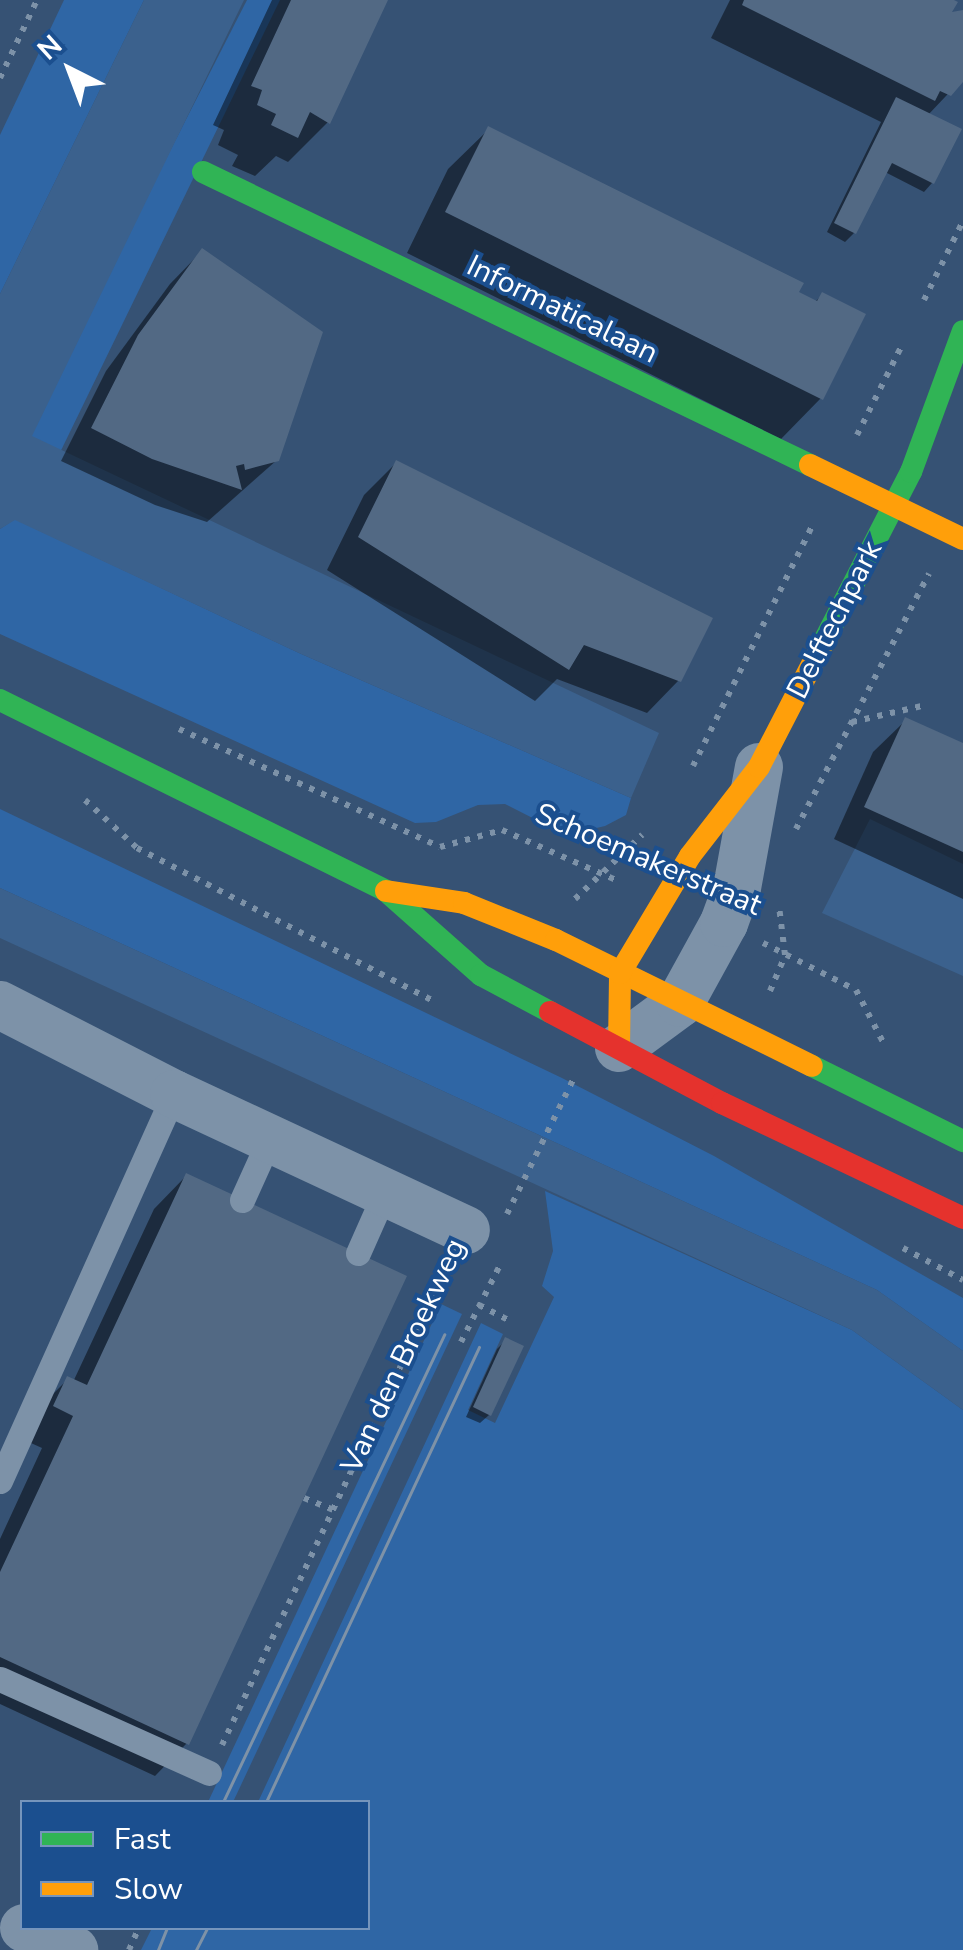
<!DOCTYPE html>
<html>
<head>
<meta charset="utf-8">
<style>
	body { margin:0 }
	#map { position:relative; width:963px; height:1950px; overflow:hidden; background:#365274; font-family:"Nunito Sans",sans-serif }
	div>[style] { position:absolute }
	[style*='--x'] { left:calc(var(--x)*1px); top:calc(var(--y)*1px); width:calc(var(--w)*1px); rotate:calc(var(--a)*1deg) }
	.green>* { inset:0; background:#2f66a5 }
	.water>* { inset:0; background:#3b618d }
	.shadow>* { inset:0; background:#0007 }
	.building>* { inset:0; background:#526984 }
	.path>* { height:6px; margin-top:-3px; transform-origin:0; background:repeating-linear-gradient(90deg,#7d92a8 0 5px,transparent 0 13px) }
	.lane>* { height:25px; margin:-12.5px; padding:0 12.5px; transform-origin:12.5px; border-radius:12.5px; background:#7d92a8 }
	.street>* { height:48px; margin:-24px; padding:0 24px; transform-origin:24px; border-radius:24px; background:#7d92a8 }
	.fast>* { height:22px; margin:-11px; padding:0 11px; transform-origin:11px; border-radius:11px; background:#30b455 }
	.slow>* { height:22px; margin:-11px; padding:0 11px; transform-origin:11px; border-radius:11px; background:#ff9f0a }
	.jam>* { height:22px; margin:-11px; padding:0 11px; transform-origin:11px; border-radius:11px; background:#e5322d }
	.tram>* { height:2.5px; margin:-1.25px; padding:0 1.25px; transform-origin:1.25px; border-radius:1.25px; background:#7e92a7 }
	span { translate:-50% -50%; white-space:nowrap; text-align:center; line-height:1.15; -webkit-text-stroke:8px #1b4f8f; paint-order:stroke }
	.street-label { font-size:30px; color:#fff }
	.legend { position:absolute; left:20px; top:1800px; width:350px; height:130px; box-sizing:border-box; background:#1b4f8f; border:2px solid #7695bc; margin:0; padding:12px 18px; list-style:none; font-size:30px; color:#fff }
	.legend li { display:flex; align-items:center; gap:20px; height:50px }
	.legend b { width:50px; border:2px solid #7695bc }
	.north { position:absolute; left:20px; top:20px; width:100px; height:100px; -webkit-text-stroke:8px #1b4f8f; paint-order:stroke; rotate:318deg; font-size:28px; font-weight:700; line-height:40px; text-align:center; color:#fff }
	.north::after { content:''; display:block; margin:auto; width:35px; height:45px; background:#fff; clip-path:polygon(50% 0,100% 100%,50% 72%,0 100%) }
</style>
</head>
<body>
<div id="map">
	<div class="green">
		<div style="clip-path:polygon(64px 0,144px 0,0 294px,0 135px)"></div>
		<div style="clip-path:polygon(247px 0,280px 0,51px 471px,22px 441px)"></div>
		<div style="clip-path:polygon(15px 519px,299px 653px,631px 798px,626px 815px,605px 826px,566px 835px,505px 804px,478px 805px,436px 822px,415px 823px,0 634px,0 529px)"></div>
		<div style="clip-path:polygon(0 809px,562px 1078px,714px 1156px,963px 1298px,963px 1351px,877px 1290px,0 888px)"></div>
		<div style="clip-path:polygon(545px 1191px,852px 1330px,963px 1410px,963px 1950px,141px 1950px,152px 1928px,368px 1928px,368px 1802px,258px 1802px,481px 1323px,503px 1334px,468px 1410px,495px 1423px,554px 1297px,542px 1286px,553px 1251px)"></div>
		<div style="clip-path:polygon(441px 1304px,462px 1314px,233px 1802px,208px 1802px)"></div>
	</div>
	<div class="water">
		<div style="clip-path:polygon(144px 0,244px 0,32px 436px,659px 733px,631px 798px,299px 653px,15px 520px,0 529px,0 294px)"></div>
		<div style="clip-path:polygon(870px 819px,963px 864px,963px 976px,822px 913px)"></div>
		<div style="clip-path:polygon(0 888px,877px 1290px,963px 1351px,963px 1410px,852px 1330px,0 938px)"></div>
	</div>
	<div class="shadow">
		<div style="clip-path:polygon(272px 0,386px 0,329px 121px,288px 162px,276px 156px,255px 176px,232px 166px,238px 155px,218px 145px,224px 130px,213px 125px)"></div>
		<div style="clip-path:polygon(730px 0,949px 0,963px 78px,928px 115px,932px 183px,924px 192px,885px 172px,854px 233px,845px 242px,827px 232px,881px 122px,711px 38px)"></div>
		<div style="clip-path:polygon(489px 129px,814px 303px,822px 295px,821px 398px,781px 439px,407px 253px,448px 169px)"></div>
		<div style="clip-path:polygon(202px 251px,277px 460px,207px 522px,155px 505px,61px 461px,106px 371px,170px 284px)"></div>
		<div style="clip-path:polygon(396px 463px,679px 680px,647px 713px,557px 679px,535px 701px,327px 570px,364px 495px)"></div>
		<div style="clip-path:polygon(906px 720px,963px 746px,963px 899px,834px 839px,873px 752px)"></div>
		<div style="clip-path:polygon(186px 1176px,187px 1743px,155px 1776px,0 1704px,0 1539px,42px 1448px,22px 1439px,35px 1412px,68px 1379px,73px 1382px,154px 1209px)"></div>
		<div style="clip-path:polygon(506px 1340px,489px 1415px,480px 1423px,466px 1417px,497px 1349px)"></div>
	</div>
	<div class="building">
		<div style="clip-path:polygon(291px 0,388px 0,330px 124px,310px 112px,298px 138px,271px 125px,276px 114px,257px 105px,262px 90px,251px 86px)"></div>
		<div style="clip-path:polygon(744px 0,954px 0,958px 2px,952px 12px,963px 10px,963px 82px,951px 96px,940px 91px,935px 101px,742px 5px)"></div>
		<div style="clip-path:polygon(896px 97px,962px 129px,934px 184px,892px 163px,856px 234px,834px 223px)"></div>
		<div style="clip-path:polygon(488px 126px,804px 283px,799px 292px,817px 301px,822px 292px,866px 314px,823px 400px,445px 212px)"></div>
		<div style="clip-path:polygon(202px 248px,323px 332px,279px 461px,245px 470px,244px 464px,236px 466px,242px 490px,152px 459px,91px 428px,138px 335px)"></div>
		<div style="clip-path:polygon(396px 460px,713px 618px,681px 682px,584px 645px,569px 670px,358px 537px)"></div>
		<div style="clip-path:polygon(905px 717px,963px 743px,963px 852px,864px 807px)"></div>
		<div style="clip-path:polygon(186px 1173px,407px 1276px,189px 1745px,0 1657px,0 1572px,73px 1416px,53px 1406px,67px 1376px,87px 1385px)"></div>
		<div style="clip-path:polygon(505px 1337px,524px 1346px,491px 1416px,473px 1407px)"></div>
	</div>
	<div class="path">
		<div style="--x:0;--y:78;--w:86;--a:-64.6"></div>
		<div style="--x:924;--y:300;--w:88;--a:-63.7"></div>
		<div style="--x:857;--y:435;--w:103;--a:-63.4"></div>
		<div style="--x:852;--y:722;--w:76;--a:-12.9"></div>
		<div style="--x:179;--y:729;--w:286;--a:24.3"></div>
		<div style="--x:440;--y:847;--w:64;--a:-15.3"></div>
		<div style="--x:502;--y:830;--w:127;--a:23.7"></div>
		<div style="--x:693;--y:766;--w:272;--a:-63.6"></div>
		<div style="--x:85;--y:800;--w:71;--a:42.7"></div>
		<div style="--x:137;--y:848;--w:332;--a:27.3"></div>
		<div style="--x:796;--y:829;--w:288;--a:-62.5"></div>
		<div style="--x:575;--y:899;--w:93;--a:-43.7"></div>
		<div style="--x:763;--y:943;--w:104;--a:26.8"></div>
		<div style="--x:856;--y:990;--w:63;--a:62.6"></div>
		<div style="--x:770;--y:991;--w:39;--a:-67"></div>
		<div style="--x:785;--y:955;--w:49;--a:-97"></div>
		<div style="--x:507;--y:1214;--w:152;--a:-63.8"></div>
		<div style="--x:903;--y:1248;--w:68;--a:28.1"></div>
		<div style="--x:479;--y:1305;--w:38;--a:27"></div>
		<div style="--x:461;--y:1342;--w:89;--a:-63.1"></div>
		<div style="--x:304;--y:1498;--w:31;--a:22"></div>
		<div style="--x:222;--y:1745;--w:527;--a:-64.75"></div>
		<div style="--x:129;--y:1950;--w:24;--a:-66"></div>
	</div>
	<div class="lane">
		<div style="--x:242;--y:1200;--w:68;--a:-65.7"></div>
		<div style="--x:358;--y:1253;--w:67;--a:-66.1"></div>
		<div style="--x:0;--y:1481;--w:424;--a:-65.8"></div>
		<div style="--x:0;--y:1679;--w:229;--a:24.2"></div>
	</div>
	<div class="street">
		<div style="--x:0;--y:1005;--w:195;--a:27.1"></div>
		<div style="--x:174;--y:1094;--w:322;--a:25"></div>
		<div style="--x:619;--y:1048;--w:76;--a:-36.4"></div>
		<div style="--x:680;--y:1003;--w:91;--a:-61.2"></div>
		<div style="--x:724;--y:923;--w:37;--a:-70"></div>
		<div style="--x:737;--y:888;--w:123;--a:-79.7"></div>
		<div style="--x:24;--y:1928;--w:55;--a:23.7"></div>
	</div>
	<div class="fast">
		<div style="--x:203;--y:172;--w:674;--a:25.77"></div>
		<div style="--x:822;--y:645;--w:195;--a:-62.8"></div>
		<div style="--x:911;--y:472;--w:150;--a:-69.8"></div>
		<div style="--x:0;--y:700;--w:431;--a:26.3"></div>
		<div style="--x:386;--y:891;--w:127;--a:41.5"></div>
		<div style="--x:481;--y:975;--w:78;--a:28.2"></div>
		<div style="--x:812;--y:1066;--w:169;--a:26.4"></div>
	</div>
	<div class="slow">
		<div style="--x:810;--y:465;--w:170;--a:25.8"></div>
		<div style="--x:386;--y:891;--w:79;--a:8.7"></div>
		<div style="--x:464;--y:903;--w:99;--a:21.9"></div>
		<div style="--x:556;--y:940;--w:285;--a:26.2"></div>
		<div style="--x:619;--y:1048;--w:75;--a:-89.2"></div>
		<div style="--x:620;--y:973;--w:136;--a:-59.1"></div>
		<div style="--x:690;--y:856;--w:113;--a:-52.2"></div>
		<div style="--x:759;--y:767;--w:137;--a:-62.7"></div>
	</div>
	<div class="jam">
		<div style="--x:550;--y:1012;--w:195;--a:27.9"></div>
		<div style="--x:722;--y:1103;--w:267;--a:25.5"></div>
	</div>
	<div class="tram">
		<div style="--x:223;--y:1802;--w:517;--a:-64.67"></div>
		<div style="--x:266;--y:1802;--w:502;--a:-64.91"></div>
		<div style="--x:158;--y:1950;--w:24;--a:-68"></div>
		<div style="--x:196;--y:1950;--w:25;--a:-63"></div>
	</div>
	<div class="street-label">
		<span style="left:562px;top:310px;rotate:26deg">Informaticalaan</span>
		<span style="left:835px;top:620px;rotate:-63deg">Delftechpark</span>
		<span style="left:648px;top:860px;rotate:23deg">Schoemakerstraat</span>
		<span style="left:404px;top:1356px;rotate:-65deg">Van den Broekweg</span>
	</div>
	<ul class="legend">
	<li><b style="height:12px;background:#30b455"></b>Fast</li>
	<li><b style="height:12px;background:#ff9f0a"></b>Slow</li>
	</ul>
	<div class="north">N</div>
</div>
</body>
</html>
